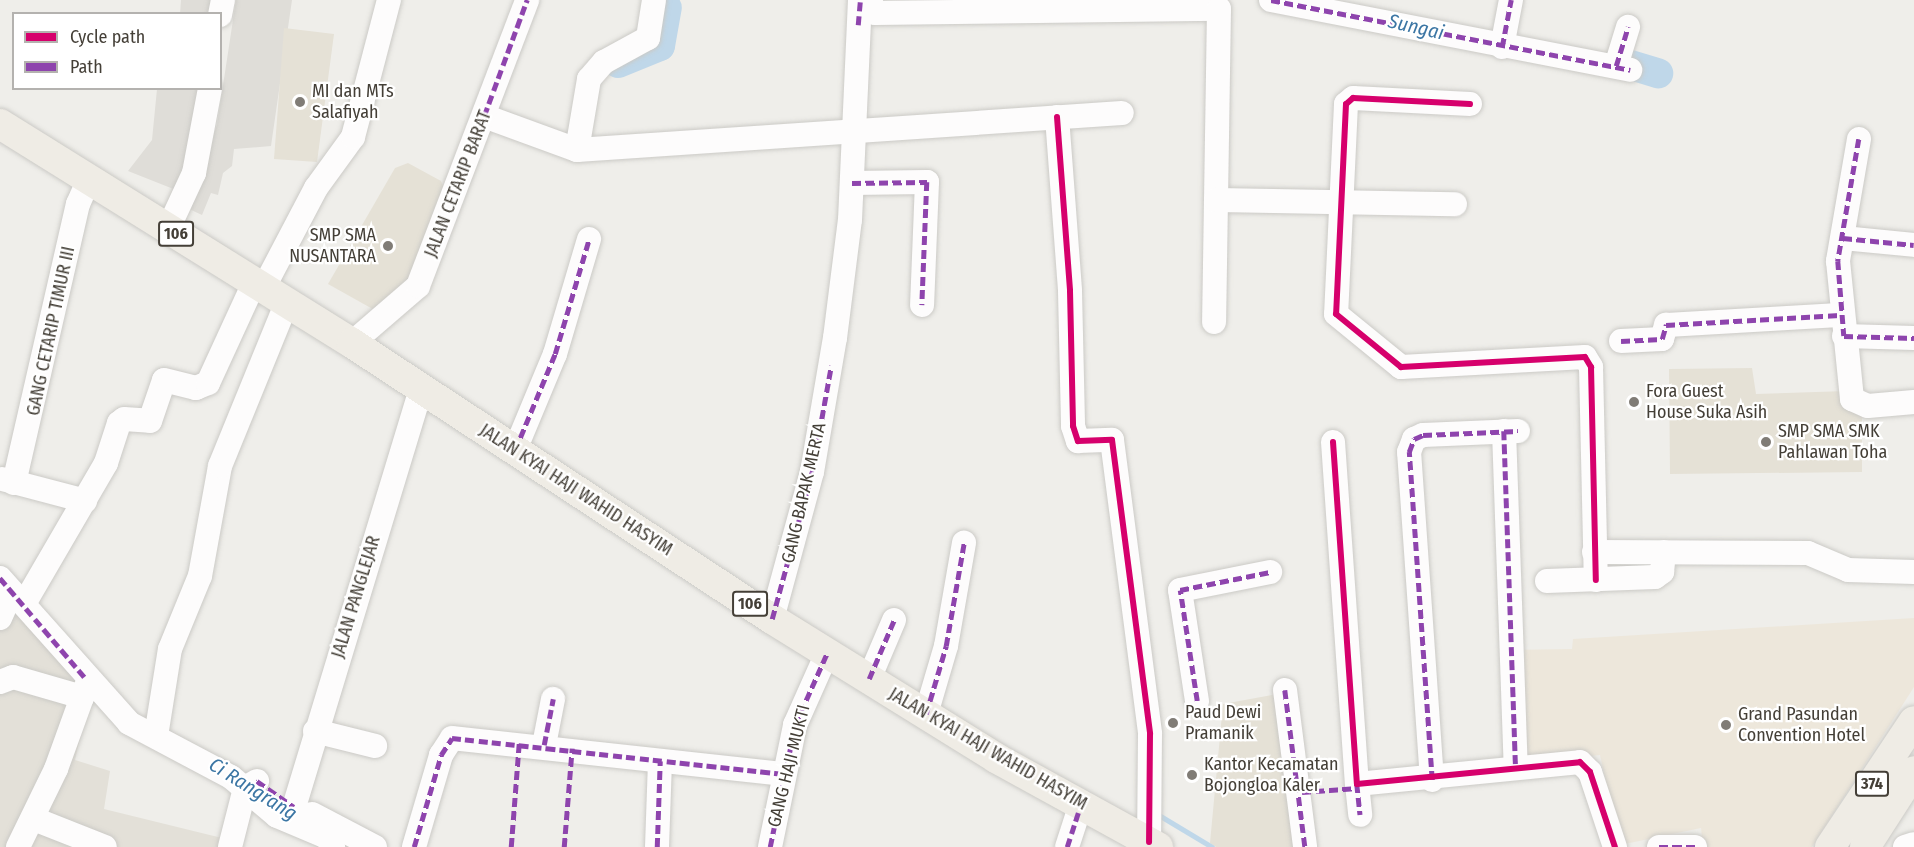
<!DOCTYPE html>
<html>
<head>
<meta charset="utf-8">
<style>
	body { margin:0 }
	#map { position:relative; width:1914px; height:847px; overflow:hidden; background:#efeeea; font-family:"Fira Sans Condensed",sans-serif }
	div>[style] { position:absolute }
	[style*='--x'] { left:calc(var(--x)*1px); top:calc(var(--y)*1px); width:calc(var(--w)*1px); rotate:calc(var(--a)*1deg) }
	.residential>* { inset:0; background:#e3e0d8 }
	.commercial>* { inset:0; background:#ede7db }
	.industrial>* { inset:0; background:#dfddd8 }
	.education>* { inset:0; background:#e5e1d6 }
	.stream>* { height:5px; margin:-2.5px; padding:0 2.5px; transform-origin:2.5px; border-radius:2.5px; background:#bfd7e9 }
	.river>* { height:30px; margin:-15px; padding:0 15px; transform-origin:15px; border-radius:15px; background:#bfd7e9 }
	.roads { filter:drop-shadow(0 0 2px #cbcac6) drop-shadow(0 0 2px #cbcac6) }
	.minor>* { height:24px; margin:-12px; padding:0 12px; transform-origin:12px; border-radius:12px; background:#fdfcfc }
	.major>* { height:30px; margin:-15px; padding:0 15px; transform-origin:15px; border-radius:15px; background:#efece5 }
	.quiet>* { height:4.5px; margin-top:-2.25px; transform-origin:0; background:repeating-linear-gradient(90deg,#8e44ad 0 9px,transparent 0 13.5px) }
	.cycleway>* { height:6px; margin:-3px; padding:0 3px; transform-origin:3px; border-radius:3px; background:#d6006c }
	.dots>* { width:16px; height:16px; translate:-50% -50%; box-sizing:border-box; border:3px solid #fff; border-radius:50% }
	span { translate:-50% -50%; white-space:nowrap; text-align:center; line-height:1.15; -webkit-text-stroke:4.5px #fff; paint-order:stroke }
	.shield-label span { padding:2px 4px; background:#fff; border:2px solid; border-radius:4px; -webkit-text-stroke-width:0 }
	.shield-label { font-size:16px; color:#443f37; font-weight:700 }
	.poi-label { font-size:18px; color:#443f37 }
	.left { translate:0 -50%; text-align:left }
	.right { translate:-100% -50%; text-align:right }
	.street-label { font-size:18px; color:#443f37 }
	.water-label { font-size:20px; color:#3c76a4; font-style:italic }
	.legend { position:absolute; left:12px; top:12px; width:210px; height:78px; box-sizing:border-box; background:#fff; border:2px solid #b4b2af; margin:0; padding:8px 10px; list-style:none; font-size:18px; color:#443f37 }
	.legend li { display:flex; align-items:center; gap:12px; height:30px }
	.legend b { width:30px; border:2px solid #b4b2af }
</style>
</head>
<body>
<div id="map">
	<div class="residential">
		<div style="clip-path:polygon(0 579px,91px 690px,75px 760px,110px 771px,104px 809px,226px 839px,224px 847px,0 847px)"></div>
	</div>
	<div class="commercial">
		<div style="clip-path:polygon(1914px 618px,1914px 687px,1812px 847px,1703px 847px,1701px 828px,1620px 845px,1600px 755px,1524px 763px,1514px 650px,1572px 649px,1573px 639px)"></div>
	</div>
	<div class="industrial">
		<div style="clip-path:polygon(181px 0,214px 0,213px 13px,180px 14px)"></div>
		<div style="clip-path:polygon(236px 0,292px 0,271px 146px,234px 149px,232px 166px,223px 173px,218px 195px,211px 193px,202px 215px,187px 208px,217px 125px)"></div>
		<div style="clip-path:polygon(157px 89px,206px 89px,181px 192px,128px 171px,152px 140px)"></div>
	</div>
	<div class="education">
		<div style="clip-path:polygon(284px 28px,334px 34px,317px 162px,274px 159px)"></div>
		<div style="clip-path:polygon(408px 163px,441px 181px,445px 191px,414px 276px,378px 312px,328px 284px,395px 168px)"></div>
		<div style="clip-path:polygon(1752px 368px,1756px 394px,1847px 391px,1862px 412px,1862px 472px,1670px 474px,1669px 369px)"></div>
		<div style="clip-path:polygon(1277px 694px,1304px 847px,1216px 847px,1210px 843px,1223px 704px)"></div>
	</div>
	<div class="stream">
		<div style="--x:1157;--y:814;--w:64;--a:31"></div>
	</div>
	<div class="river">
		<div style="--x:1621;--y:62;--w:39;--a:17"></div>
		<div style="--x:618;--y:63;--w:45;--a:-22"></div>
		<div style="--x:660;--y:46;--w:39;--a:-80"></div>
	</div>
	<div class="roads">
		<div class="minor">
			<div style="--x:870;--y:0;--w:14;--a:69"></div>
			<div style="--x:875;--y:13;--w:344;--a:-0.7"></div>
			<div style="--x:1219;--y:9;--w:313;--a:90.9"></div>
			<div style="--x:1271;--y:0;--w:366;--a:11"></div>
			<div style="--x:220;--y:15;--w:15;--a:-79"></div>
			<div style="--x:1502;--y:47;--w:48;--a:-79.2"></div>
			<div style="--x:1616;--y:66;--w:41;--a:-72.9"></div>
			<div style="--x:1470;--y:104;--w:117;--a:-177.1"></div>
			<div style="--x:1353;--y:98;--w:9;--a:139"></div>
			<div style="--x:1346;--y:104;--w:210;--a:92.7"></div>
			<div style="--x:1336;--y:314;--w:84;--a:39.2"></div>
			<div style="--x:1401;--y:367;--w:184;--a:-3.1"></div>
			<div style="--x:1585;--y:357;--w:12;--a:59"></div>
			<div style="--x:1591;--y:367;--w:213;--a:88.7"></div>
			<div style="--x:484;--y:116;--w:99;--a:20.1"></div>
			<div style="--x:577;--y:150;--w:546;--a:-3.88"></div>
			<div style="--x:1057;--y:117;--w:174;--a:85.7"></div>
			<div style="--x:1070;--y:291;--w:135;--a:88.7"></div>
			<div style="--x:1073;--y:426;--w:16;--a:72"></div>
			<div style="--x:1078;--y:441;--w:34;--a:-2"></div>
			<div style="--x:1112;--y:440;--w:296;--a:82.6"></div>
			<div style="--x:1150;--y:734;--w:108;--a:90.5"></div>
			<div style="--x:1859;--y:139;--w:124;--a:99.8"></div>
			<div style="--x:1838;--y:261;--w:139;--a:84.2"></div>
			<div style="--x:1852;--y:399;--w:17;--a:24"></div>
			<div style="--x:1868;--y:406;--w:46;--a:-5"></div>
			<div style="--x:577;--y:150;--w:72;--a:-80.4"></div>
			<div style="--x:589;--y:79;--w:23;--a:-49"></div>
			<div style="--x:604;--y:62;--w:50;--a:-28.6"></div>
			<div style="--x:648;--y:38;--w:38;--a:-81"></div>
			<div style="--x:852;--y:183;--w:75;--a:-0.8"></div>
			<div style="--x:927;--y:182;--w:123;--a:92.3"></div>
			<div style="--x:1216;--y:200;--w:239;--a:1"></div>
			<div style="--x:168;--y:229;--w:62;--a:-65.1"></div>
			<div style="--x:194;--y:173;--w:86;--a:-79.3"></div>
			<div style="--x:1843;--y:238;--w:71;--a:5.6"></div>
			<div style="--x:264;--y:287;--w:112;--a:-62.3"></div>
			<div style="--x:316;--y:188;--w:63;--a:-54"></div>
			<div style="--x:353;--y:137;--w:142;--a:-75.3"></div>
			<div style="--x:1844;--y:336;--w:70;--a:1.6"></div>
			<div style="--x:1621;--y:341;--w:41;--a:-2.8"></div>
			<div style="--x:1662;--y:339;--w:15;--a:-74"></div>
			<div style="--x:1666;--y:325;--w:174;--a:-3.3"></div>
			<div style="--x:352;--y:343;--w:87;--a:-40.8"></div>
			<div style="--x:418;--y:286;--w:306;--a:-69.1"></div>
			<div style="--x:1504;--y:431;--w:337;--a:88"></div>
			<div style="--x:1333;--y:442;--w:343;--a:86"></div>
			<div style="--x:1357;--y:784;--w:224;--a:-5.6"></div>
			<div style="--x:1580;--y:762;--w:14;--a:45"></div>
			<div style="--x:1590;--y:772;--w:79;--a:71.6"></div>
			<div style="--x:515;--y:450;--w:104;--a:-67.4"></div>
			<div style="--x:555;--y:354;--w:120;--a:-73.5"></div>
			<div style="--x:2;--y:479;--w:86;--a:14.8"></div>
			<div style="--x:14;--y:483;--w:286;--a:-77.1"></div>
			<div style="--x:78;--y:204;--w:27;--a:-66"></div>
			<div style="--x:1594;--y:552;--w:214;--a:0.3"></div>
			<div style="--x:1808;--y:553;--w:43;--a:23"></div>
			<div style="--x:1848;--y:570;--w:66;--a:1.7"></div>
			<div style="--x:0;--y:578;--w:194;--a:48.3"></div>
			<div style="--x:129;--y:723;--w:115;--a:27.9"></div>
			<div style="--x:231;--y:777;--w:60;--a:40.3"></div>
			<div style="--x:277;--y:816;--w:54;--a:22.8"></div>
			<div style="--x:327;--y:837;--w:12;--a:59"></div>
			<div style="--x:1547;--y:581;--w:108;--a:-2.1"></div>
			<div style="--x:1655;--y:577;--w:9;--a:-36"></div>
			<div style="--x:1662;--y:572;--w:20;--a:-84"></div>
			<div style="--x:24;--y:604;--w:163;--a:-59.8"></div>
			<div style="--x:106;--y:463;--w:42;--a:-72"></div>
			<div style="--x:119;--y:423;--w:6;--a:-39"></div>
			<div style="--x:124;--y:419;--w:26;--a:4"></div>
			<div style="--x:150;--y:421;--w:43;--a:-71.1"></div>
			<div style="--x:164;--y:380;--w:33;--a:14"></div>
			<div style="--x:196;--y:388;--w:13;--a:-23"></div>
			<div style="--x:208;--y:383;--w:112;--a:-65.3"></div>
			<div style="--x:0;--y:618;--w:27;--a:-66"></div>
			<div style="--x:772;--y:619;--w:152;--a:-74.8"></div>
			<div style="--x:812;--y:472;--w:136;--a:-80.3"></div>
			<div style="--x:835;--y:338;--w:119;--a:-82.8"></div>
			<div style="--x:850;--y:220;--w:220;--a:-87.4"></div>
			<div style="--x:869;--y:679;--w:64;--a:-67"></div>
			<div style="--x:0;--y:682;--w:14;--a:-21"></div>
			<div style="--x:13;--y:677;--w:72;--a:16.2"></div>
			<div style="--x:82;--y:697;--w:14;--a:-69"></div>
			<div style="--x:1285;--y:690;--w:158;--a:82.7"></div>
			<div style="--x:1197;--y:701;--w:112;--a:-98.7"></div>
			<div style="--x:1180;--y:590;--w:92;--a:-11.3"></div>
			<div style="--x:926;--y:714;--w:71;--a:-73.6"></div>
			<div style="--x:946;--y:646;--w:105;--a:-80.1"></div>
			<div style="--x:315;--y:731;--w:62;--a:14"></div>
			<div style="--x:156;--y:736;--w:88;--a:-80.9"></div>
			<div style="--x:170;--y:649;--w:79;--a:-67.7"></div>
			<div style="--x:200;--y:576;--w:112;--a:-79.7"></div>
			<div style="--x:220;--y:466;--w:177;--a:-67.8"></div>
			<div style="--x:544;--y:745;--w:47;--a:-78.9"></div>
			<div style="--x:1432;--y:780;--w:329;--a:-94"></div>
			<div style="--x:1409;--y:452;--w:14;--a:-69"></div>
			<div style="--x:1414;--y:439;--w:10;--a:-24"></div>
			<div style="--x:1423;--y:435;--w:95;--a:-2.4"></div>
			<div style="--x:1357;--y:784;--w:31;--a:84"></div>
			<div style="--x:294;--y:807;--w:438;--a:-73.1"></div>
			<div style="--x:312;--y:814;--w:71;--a:27.6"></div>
			<div style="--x:34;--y:819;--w:76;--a:21.5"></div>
			<div style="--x:18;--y:847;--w:87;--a:-64"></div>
			<div style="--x:56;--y:769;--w:77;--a:-70.1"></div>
			<div style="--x:230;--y:847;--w:61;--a:-75.7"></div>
			<div style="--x:245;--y:788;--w:14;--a:-30"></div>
			<div style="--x:414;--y:847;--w:96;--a:-73.6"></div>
			<div style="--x:441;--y:755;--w:20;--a:-57"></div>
			<div style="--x:452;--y:738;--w:334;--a:6.2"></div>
			<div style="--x:657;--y:847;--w:86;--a:-88"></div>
			<div style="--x:770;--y:847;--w:125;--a:-78.4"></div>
			<div style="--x:795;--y:725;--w:79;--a:-66"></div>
			<div style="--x:1067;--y:847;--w:45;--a:-72"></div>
			<div style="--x:1659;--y:847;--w:36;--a:0"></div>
			<div style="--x:1905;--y:847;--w:9;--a:-18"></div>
		</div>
		<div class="major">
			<div style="--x:0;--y:124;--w:415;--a:31.9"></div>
			<div style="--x:352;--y:343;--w:503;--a:33.31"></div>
			<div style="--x:772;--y:619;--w:264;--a:31.8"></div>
			<div style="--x:996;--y:758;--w:185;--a:28.8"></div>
			<div style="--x:1830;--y:847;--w:151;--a:-56.3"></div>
			<div style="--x:1865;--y:847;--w:90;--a:-57.2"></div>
		</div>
	</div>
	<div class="quiet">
		<div style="--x:1271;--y:0;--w:366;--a:11"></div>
		<div style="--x:858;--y:25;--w:25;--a:-85"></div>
		<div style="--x:1502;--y:47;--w:48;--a:-79.2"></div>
		<div style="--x:1616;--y:66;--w:41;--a:-72.9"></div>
		<div style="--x:484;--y:116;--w:124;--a:-69.7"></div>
		<div style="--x:1859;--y:139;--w:124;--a:99.8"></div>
		<div style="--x:1838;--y:261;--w:75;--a:85.4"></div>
		<div style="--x:1844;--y:336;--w:70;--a:1.6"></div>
		<div style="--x:852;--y:183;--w:75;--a:-0.8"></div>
		<div style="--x:927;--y:182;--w:123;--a:92.3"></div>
		<div style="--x:1843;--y:238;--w:71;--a:5.6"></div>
		<div style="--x:1621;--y:341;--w:41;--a:-2.8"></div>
		<div style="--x:1662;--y:339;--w:15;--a:-74"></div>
		<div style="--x:1666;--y:325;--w:174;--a:-3.3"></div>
		<div style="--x:1504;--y:431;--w:337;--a:88"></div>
		<div style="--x:515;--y:450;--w:104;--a:-67.4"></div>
		<div style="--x:555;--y:354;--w:120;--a:-73.5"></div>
		<div style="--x:0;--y:578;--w:135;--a:49.5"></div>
		<div style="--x:772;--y:619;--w:152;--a:-74.8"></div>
		<div style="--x:812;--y:472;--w:108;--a:-79.8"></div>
		<div style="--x:869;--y:679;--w:64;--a:-67"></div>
		<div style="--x:1285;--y:690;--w:158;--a:82.7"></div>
		<div style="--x:1197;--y:701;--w:112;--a:-98.7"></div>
		<div style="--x:1180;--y:590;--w:92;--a:-11.3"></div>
		<div style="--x:926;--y:714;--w:71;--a:-73.6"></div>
		<div style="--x:946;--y:646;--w:105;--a:-80.1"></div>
		<div style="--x:544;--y:745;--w:47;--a:-78.9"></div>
		<div style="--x:1432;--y:780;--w:329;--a:-94"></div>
		<div style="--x:1409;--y:452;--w:14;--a:-69"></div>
		<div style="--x:1414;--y:439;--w:10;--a:-24"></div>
		<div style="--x:1423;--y:435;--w:95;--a:-2.4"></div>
		<div style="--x:1357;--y:784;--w:31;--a:84"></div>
		<div style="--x:245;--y:788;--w:14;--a:-30"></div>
		<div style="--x:257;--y:781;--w:45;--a:35.1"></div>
		<div style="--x:1302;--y:792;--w:56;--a:-4.1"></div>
		<div style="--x:414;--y:847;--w:96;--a:-73.6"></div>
		<div style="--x:441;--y:755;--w:20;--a:-57"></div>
		<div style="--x:452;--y:738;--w:334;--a:6.2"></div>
		<div style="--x:511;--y:847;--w:104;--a:-85.6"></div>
		<div style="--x:564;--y:847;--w:99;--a:-85.4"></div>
		<div style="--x:657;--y:847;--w:86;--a:-88"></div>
		<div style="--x:770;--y:847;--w:125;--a:-78.4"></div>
		<div style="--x:795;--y:725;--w:79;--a:-66"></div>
		<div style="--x:1067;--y:847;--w:45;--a:-72"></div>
		<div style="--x:1659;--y:847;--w:36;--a:0"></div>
	</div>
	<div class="cycleway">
		<div style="--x:1470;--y:104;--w:117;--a:-177.1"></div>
		<div style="--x:1353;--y:98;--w:9;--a:139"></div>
		<div style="--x:1346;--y:104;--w:210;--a:92.7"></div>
		<div style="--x:1336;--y:314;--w:84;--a:39.2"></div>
		<div style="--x:1401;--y:367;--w:184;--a:-3.1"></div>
		<div style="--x:1585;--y:357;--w:12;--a:59"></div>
		<div style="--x:1591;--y:367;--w:213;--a:88.7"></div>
		<div style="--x:1057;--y:117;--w:174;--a:85.7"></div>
		<div style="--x:1070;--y:291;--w:135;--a:88.7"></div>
		<div style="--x:1073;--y:426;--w:16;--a:72"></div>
		<div style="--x:1078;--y:441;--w:34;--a:-2"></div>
		<div style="--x:1112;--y:440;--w:296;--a:82.6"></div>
		<div style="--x:1150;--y:734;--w:108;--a:90.5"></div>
		<div style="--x:1333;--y:442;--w:343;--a:86"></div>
		<div style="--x:1357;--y:784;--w:224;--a:-5.6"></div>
		<div style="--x:1580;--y:762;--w:14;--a:45"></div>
		<div style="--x:1590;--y:772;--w:79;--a:71.6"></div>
	</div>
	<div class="dots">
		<div style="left:300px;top:102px;background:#807c76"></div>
		<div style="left:388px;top:246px;background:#807c76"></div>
		<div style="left:1634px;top:402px;background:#807c76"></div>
		<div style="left:1766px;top:442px;background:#807c76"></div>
		<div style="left:1173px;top:723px;background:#807c76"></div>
		<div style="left:1726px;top:725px;background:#807c76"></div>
		<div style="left:1192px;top:775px;background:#807c76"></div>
	</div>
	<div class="shield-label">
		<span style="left:176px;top:234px">106</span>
		<span style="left:750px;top:604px">106</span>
		<span style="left:1872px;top:784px">374</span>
	</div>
	<div class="poi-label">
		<span class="left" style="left:312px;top:102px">MI dan MTs<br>Salafiyah</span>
		<span class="right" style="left:376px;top:246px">SMP SMA<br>NUSANTARA</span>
		<span class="left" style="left:1646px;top:402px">Fora Guest<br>House Suka Asih</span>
		<span class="left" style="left:1778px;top:442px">SMP SMA SMK<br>Pahlawan Toha</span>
		<span class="left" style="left:1185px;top:723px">Paud Dewi<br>Pramanik</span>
		<span class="left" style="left:1738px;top:725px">Grand Pasundan<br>Convention Hotel</span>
		<span class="left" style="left:1204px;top:775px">Kantor Kecamatan<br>Bojongloa Kaler</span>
	</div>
	<div class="street-label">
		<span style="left:458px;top:184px;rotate:-69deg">JALAN CETARIP BARAT</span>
		<span style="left:51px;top:331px;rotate:-78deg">GANG CETARIP TIMUR III</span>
		<span style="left:576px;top:490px;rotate:33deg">JALAN KYAI HAJI WAHID HASYIM</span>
		<span style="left:804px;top:493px;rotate:-77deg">GANG BAPAK MERTA</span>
		<span style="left:356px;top:597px;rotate:-73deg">JALAN PANGLEJAR</span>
		<span style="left:988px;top:749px;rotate:30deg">JALAN KYAI HAJI WAHID HASYIM</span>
		<span style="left:789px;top:766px;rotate:-76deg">GANG HAJI MUKTI</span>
	</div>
	<div class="water-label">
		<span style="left:1416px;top:27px;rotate:13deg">Sungai</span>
		<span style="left:253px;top:789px;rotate:32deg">Ci Rangrang</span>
	</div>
	<ul class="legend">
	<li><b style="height:8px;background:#d6006c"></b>Cycle path</li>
	<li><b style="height:8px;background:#8e44ad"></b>Path</li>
	</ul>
</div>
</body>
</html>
